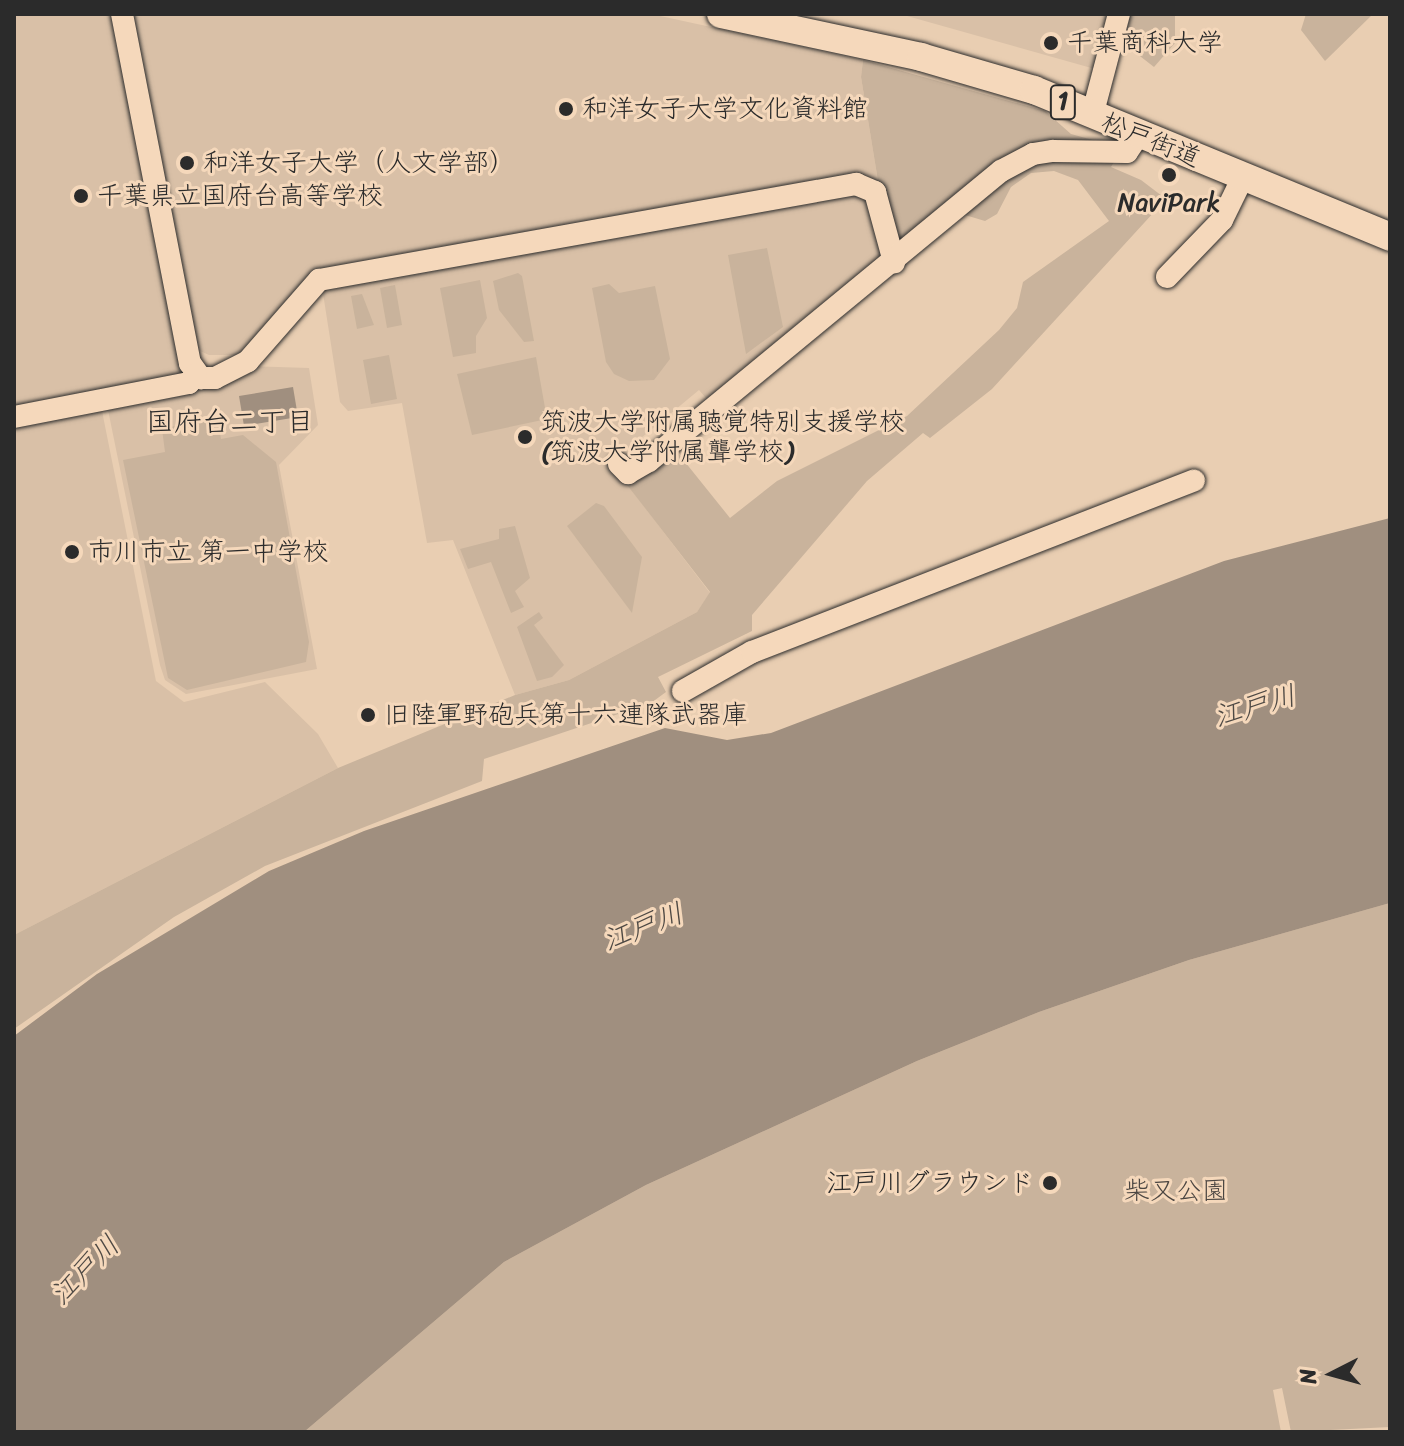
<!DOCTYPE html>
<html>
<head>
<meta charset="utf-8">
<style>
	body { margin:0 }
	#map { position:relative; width:1404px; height:1446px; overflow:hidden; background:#e9ceb2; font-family:Sriracha,"Klee One",sans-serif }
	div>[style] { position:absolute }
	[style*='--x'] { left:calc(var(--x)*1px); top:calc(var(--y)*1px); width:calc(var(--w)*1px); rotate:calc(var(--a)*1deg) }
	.built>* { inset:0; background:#d9c0a7 }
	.green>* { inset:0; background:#c9b39c }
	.water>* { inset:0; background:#a08f7f }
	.roads { filter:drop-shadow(0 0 2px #2b2b2b) drop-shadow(0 0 2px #2b2b2b) }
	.minor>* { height:22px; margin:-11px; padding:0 11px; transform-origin:11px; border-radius:11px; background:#f5d8bb }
	.major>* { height:28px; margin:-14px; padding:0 14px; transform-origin:14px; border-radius:14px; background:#f5d8bb }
	.dots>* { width:22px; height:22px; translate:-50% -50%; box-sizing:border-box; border:4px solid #f5d8bb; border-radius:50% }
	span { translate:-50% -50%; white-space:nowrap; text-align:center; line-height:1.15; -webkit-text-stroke:6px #f5d8bb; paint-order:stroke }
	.shield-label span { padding:2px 6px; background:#f5d8bb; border:2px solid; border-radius:6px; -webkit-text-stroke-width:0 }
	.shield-label { font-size:24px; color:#2b2b2b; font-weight:700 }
	.poi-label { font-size:26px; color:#2b2b2b }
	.left { translate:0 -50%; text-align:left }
	.right { translate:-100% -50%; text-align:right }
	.street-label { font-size:26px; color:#2b2b2b }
	.park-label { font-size:26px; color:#4b4642 }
	.neighbourhood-label { font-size:28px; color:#2b2b2b }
	.water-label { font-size:28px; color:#4e4944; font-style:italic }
	.frame { position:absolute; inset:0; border:16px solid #2b2b2b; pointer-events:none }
	.north { position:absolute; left:1292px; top:1334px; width:80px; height:80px; -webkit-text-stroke:6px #f5d8bb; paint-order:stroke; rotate:264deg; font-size:22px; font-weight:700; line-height:32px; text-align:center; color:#2b2b2b }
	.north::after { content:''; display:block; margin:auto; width:28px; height:36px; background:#2b2b2b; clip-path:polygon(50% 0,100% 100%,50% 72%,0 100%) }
</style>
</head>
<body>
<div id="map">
	<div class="built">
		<div style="clip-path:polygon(14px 14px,114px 14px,183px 377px,14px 413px)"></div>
		<div style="clip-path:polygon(127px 14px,651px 14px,863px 60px,861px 77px,878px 181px,318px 274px,245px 355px,209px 355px,191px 347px)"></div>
		<div style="clip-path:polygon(900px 14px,1111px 14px,1095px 69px)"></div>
		<div style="clip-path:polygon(857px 189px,870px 199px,886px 262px,711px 404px,699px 390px,611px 463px,710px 593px,697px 612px,569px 680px,515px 695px,453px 540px,427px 543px,402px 403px,348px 411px,340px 402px,322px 287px)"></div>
		<div style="clip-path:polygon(248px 366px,309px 368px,318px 425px,279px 465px,317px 669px,186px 694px,165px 680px,160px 665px,107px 405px)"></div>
		<div style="clip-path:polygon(101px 406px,156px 681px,184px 702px,265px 682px,318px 734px,338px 768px,14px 935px,14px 424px)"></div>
	</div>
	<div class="green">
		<div style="clip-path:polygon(1125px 14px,1175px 14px,1175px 43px,1154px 67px,1118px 39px)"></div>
		<div style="clip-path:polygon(1306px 14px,1373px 14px,1325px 61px,1301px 30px)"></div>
		<div style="clip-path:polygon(863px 60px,1045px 111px,1071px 134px,1122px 148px,1111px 167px,1141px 180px,1166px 199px,992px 389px,930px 438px,923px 433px,867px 481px,752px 615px,752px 631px,658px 677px,666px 692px,651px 703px,484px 759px,482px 781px,265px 866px,174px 917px,14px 1029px,14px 935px,338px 768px,515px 695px,569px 680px,697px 612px,710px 592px,624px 481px,673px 447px,730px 518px,777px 481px,907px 416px,999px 330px,1017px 308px,1023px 282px,1109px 221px,1078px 180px,1054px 171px,1031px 173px,1011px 187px,997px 214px,985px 221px,945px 209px,900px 247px,893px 242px,878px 181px,861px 77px)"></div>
		<div style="clip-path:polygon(767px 248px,783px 327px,746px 354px,728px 255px)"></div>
		<div style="clip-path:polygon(518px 273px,522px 276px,534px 341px,524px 342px,499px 310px,493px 281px)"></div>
		<div style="clip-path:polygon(480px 280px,487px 318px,476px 336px,476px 353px,453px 357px,440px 288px)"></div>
		<div style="clip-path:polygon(609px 284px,619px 293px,655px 286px,670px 359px,654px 380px,629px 381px,614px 374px,606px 362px,592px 288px)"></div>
		<div style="clip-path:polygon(395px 285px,402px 325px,387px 328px,380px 288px)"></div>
		<div style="clip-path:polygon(362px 294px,374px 325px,357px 329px,351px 296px)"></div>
		<div style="clip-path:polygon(389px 355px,397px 399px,371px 404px,363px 360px)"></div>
		<div style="clip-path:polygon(536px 357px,547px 419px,472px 435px,457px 374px)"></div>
		<div style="clip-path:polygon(217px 416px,221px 439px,243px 435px,276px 462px,309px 642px,306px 662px,187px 690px,168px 678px,123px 460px,165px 452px,162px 429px)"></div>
		<div style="clip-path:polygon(596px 503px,604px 506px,642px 557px,632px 613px,567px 526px)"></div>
		<div style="clip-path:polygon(515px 526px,530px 578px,515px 591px,524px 607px,511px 613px,491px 562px,468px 569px,460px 549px,499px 539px,499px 529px)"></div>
		<div style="clip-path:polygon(539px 612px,543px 618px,534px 625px,564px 665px,552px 677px,537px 681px,517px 627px)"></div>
		<div style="clip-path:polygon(1390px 903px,1390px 1427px,1291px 1432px,1282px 1388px,1273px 1390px,1281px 1432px,304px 1432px,504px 1262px,646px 1185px,917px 1061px,1039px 1012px,1189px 960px)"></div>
	</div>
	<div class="water">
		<div style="clip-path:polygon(293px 387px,298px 417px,244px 426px,239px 396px)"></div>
		<div style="clip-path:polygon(1390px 518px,1390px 903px,1189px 960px,1039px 1012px,917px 1061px,646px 1185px,504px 1262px,304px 1432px,14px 1432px,14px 1036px,97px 974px,269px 871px,364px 831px,665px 728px,727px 740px,771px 733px,1224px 561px)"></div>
	</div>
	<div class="roads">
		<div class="minor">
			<div style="--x:122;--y:14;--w:356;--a:79"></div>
			<div style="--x:190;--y:363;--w:19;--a:54"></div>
			<div style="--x:201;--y:378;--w:14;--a:0"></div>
			<div style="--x:215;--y:378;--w:37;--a:-27"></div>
			<div style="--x:248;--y:361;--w:108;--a:-48.8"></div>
			<div style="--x:319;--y:280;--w:546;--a:-10.14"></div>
			<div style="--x:856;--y:184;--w:21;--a:23"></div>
			<div style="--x:875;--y:192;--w:73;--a:74.8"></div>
			<div style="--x:1092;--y:116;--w:106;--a:-75.2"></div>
			<div style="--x:1167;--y:277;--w:79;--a:-46"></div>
			<div style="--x:1222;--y:220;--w:48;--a:-64"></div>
			<div style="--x:14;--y:417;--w:178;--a:-11"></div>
			<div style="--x:189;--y:383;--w:11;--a:-52"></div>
			<div style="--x:619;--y:464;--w:13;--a:45"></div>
			<div style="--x:628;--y:473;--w:24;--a:-30"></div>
			<div style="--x:649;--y:461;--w:456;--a:-39.5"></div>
			<div style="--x:1001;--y:171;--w:36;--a:-28"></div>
			<div style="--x:1033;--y:154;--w:20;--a:-9"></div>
			<div style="--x:1053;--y:151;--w:74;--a:0.8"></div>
			<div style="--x:1127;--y:152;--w:22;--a:-56"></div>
			<div style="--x:683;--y:691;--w:79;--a:-29.5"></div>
			<div style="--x:752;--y:652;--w:474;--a:-21.2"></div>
		</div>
		<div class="major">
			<div style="--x:721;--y:14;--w:205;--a:12.1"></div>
			<div style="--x:921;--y:57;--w:118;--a:16.3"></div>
			<div style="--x:1034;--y:90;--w:385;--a:22.4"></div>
		</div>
	</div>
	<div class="dots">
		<div style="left:1051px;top:43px;background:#2b2b2b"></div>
		<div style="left:566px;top:109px;background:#2b2b2b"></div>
		<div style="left:187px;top:163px;background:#2b2b2b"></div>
		<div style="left:1169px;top:175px;background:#2b2b2b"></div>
		<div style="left:81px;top:196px;background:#2b2b2b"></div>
		<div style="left:525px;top:437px;background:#2b2b2b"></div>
		<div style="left:72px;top:552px;background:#2b2b2b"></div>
		<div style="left:368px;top:715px;background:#2b2b2b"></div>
		<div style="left:1050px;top:1183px;background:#2b2b2b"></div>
	</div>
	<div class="shield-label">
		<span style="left:1063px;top:102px">1</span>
	</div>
	<div class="poi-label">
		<span class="left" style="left:1067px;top:43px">千葉商科大学</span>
		<span class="left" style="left:582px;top:109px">和洋女子大学文化資料館</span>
		<span class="left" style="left:203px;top:163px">和洋女子大学（人文学部）</span>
		<span class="left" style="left:97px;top:196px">千葉県立国府台高等学校</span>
		<span style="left:1169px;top:203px">NaviPark</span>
		<span class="left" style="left:541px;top:437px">筑波大学附属聴覚特別支援学校<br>(筑波大学附属聾学校)</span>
		<span class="left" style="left:88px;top:552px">市川市立 第一中学校</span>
		<span class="left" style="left:384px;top:715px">旧陸軍野砲兵第十六連隊武器庫</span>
		<span class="right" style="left:1034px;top:1183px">江戸川グラウンド</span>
	</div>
	<div class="street-label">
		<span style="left:1151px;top:140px;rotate:22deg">松戸街道</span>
	</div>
	<div class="park-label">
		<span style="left:1176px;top:1191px">柴又公園</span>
	</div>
	<div class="neighbourhood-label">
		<span style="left:230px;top:422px">国府台二丁目</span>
	</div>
	<div class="water-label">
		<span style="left:1255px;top:706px;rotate:-16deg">江戸川</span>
		<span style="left:643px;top:927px;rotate:-21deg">江戸川</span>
		<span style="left:85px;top:1270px;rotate:-45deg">江戸川</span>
	</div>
	<div class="frame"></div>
	<div class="north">N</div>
</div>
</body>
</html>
